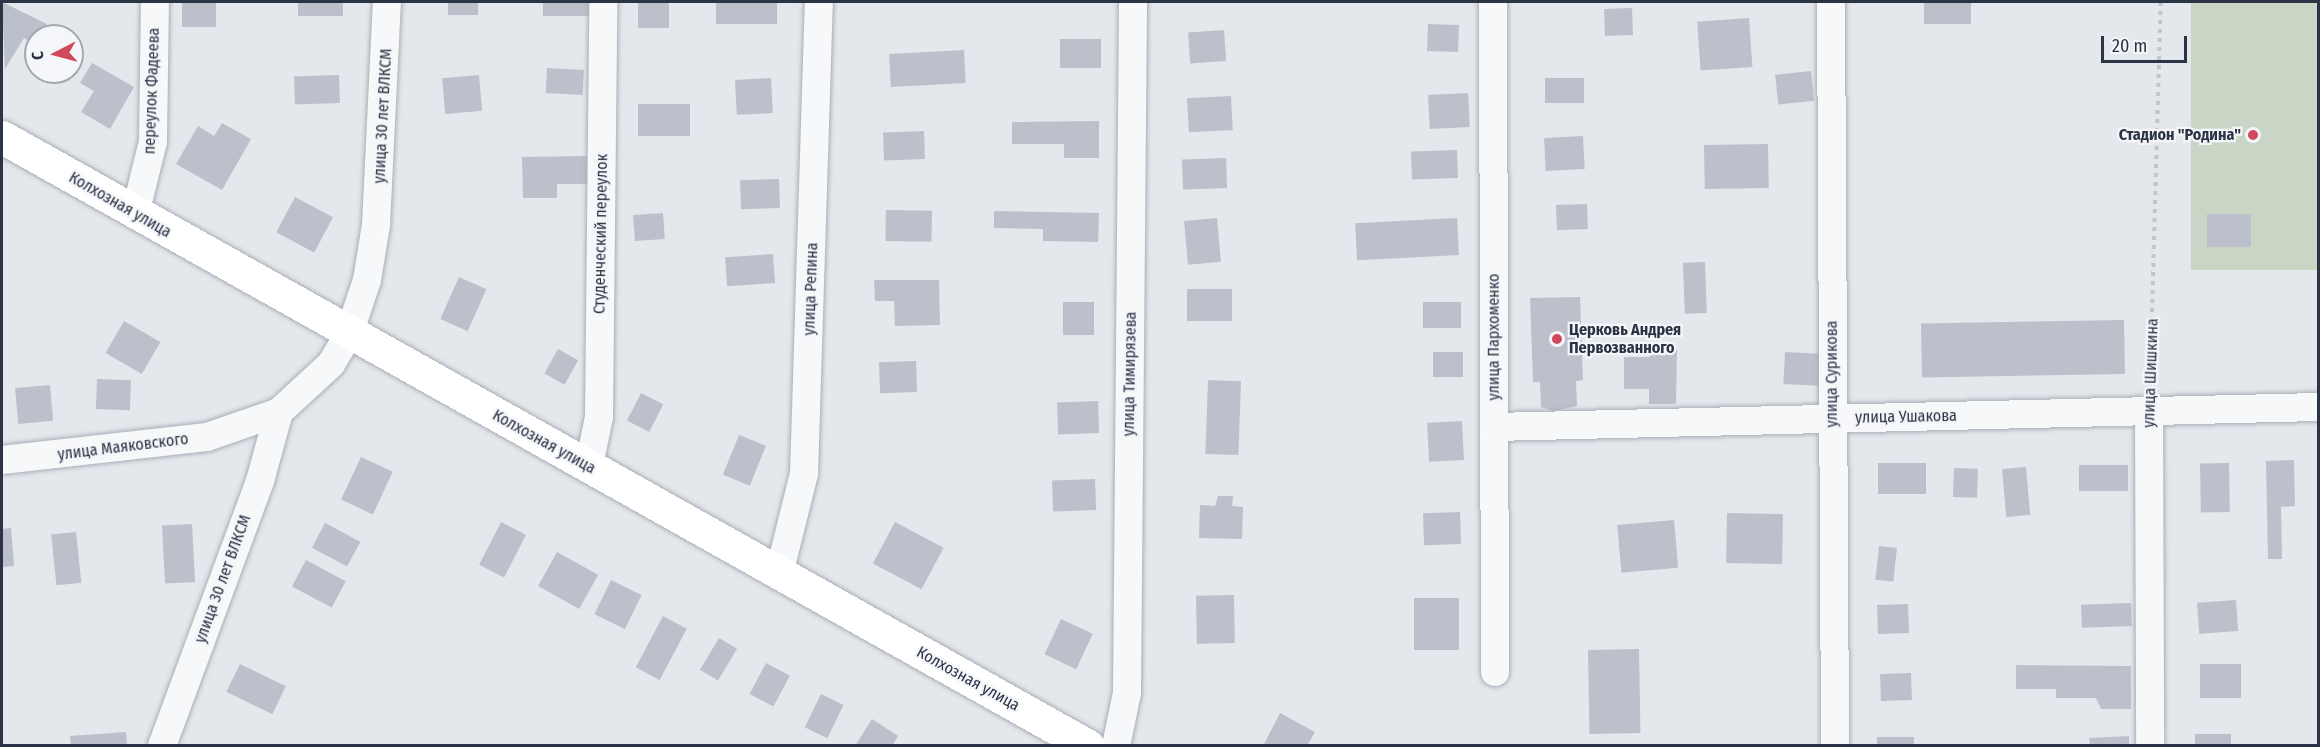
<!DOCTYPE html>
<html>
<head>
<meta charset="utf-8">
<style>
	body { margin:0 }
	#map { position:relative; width:2320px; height:747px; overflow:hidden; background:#e4e7ec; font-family:"Fira Sans Condensed",sans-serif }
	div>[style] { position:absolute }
	.green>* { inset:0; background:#c9d6c5; transform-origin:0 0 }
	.building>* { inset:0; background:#bbc0ca; transform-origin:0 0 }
	.path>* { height:4px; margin-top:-2px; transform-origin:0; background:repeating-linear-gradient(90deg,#c2c5cb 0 4.5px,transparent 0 9px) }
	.roads { filter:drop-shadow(0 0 2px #a9aeb7) drop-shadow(0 0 2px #a9aeb7) }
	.minor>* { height:28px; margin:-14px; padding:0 14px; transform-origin:14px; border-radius:14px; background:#f7f8fa }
	.major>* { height:33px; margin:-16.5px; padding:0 16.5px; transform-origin:16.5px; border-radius:16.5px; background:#fff }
	.dots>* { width:16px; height:16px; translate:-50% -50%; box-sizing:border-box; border:3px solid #f4f6f9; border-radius:50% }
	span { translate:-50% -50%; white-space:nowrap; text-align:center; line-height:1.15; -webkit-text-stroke:4.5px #f4f6f9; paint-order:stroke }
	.street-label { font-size:16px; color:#2b3445 }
	.poi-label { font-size:16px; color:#2b3445; font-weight:700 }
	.right { translate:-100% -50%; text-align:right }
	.left { translate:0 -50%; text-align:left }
	.frame { position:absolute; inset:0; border:3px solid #2b3445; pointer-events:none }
	.north { position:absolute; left:24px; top:24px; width:60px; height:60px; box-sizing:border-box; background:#f4f6f9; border:2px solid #a4a8b1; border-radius:50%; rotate:264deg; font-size:16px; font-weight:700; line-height:24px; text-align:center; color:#2b3445 }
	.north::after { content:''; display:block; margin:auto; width:21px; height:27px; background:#d1495b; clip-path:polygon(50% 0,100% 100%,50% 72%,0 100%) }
	.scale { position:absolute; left:2101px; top:36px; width:86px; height:27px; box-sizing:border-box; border:3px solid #2b3445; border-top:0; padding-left:8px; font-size:18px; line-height:21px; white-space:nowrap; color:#2b3445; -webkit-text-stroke:4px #f4f6f9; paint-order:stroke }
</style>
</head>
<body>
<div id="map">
	<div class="green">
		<div style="left:2191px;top:2px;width:127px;height:268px"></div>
	</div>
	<div class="building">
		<div style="clip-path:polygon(2px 2px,47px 24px,35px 45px,24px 38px,5px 69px)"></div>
		<div style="left:182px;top:2px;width:34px;height:25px"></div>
		<div style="left:298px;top:2px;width:45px;height:14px"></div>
		<div style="left:448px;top:2px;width:30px;height:13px"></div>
		<div style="left:543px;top:2px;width:49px;height:14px"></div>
		<div style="left:638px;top:2px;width:31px;height:26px"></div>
		<div style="left:716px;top:2px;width:61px;height:22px"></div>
		<div style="left:1924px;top:2px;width:47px;height:22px"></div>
		<div style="left:1632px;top:8px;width:27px;height:28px;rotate:88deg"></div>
		<div style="left:1749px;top:18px;width:49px;height:52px;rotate:86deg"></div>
		<div style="left:1428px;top:24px;width:31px;height:27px;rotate:2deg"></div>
		<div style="left:1224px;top:30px;width:31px;height:36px;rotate:86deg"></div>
		<div style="left:1101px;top:39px;width:29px;height:41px;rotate:90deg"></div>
		<div style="left:964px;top:50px;width:33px;height:75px;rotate:87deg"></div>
		<div style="clip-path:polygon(92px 63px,134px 87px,110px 129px,81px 112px,94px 91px,80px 83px)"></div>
		<div style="left:547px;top:68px;width:37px;height:25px;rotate:3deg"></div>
		<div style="left:1811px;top:71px;width:30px;height:36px;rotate:84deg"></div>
		<div style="left:339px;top:75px;width:28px;height:45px;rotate:88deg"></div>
		<div style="left:479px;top:75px;width:36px;height:37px;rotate:85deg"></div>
		<div style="left:771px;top:78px;width:35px;height:36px;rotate:87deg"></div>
		<div style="left:1584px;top:78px;width:25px;height:39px;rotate:90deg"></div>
		<div style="left:1468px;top:93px;width:34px;height:40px;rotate:87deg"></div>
		<div style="left:1231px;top:96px;width:34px;height:44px;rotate:87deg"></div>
		<div style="left:638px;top:104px;width:52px;height:32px"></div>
		<div style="clip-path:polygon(1099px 121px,1099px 158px,1064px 158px,1064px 144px,1012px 144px,1012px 122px)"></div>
		<div style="clip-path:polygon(222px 123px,251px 139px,222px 190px,176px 164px,198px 126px,214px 136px)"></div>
		<div style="left:924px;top:131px;width:28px;height:41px;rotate:88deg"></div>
		<div style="left:1583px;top:136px;width:33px;height:39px;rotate:87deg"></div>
		<div style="left:1768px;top:144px;width:44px;height:64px;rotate:89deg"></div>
		<div style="left:1457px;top:150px;width:28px;height:46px;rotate:88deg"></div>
		<div style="clip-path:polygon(587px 156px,588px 184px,557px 184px,557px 198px,523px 198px,522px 157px)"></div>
		<div style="left:1226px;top:158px;width:30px;height:44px;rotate:88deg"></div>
		<div style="left:779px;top:179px;width:29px;height:39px;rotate:88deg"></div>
		<div style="left:295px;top:197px;width:43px;height:40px;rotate:28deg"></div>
		<div style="left:1587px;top:204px;width:25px;height:31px;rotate:88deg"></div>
		<div style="left:886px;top:210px;width:46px;height:31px;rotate:1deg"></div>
		<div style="clip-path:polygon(994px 211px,1099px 213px,1098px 242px,1043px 241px,1043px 229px,994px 228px)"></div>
		<div style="left:663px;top:213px;width:26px;height:30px;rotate:86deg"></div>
		<div style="left:2207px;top:214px;width:44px;height:33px"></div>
		<div style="left:1217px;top:218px;width:44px;height:33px;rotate:85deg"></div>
		<div style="left:1457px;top:218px;width:37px;height:102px;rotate:87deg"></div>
		<div style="left:773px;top:254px;width:29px;height:48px;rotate:86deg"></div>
		<div style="left:1705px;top:262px;width:51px;height:22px;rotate:88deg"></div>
		<div style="left:459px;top:277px;width:30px;height:46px;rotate:24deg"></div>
		<div style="clip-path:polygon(874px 280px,939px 280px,940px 325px,895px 326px,894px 301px,875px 301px)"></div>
		<div style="left:1187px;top:289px;width:45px;height:32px"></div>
		<div style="clip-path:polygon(1580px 297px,1583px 380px,1576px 381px,1577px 406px,1553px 411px,1541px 407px,1540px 382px,1533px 382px,1530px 298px)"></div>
		<div style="left:1094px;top:302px;width:33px;height:31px;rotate:90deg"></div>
		<div style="left:1423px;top:302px;width:38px;height:26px"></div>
		<div style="left:2124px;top:320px;width:54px;height:203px;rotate:89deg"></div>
		<div style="left:124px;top:321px;width:42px;height:37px;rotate:30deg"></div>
		<div style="clip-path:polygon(1650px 347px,1677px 348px,1676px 404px,1649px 404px,1649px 389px,1624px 389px,1624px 357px,1650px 357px)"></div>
		<div style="left:558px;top:349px;width:23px;height:28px;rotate:29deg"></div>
		<div style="left:1433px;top:352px;width:30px;height:25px"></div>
		<div style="left:1785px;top:352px;width:35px;height:32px;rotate:3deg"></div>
		<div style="left:916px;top:361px;width:31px;height:37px;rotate:88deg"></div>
		<div style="left:97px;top:379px;width:34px;height:30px;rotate:2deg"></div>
		<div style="left:1208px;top:380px;width:33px;height:74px;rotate:2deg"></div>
		<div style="left:50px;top:385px;width:36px;height:35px;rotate:85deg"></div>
		<div style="left:641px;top:393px;width:25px;height:31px;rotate:27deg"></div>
		<div style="left:1098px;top:401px;width:32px;height:41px;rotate:88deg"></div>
		<div style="left:1462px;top:421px;width:39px;height:35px;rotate:87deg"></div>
		<div style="left:739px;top:435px;width:29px;height:43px;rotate:22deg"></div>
		<div style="left:361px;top:457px;width:35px;height:47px;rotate:25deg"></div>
		<div style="clip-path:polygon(2294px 460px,2295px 506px,2281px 507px,2282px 559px,2268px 559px,2266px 461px)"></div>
		<div style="left:1926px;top:463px;width:31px;height:48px;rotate:90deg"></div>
		<div style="left:2229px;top:463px;width:49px;height:29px;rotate:89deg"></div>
		<div style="left:2079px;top:465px;width:49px;height:26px"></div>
		<div style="left:2026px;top:467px;width:48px;height:24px;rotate:85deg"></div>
		<div style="left:1954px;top:468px;width:24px;height:29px;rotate:2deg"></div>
		<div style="left:1095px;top:479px;width:31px;height:43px;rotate:88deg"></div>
		<div style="clip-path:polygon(1218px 496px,1233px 496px,1232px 506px,1243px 507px,1242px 539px,1199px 538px,1200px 505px,1215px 506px)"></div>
		<div style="left:1460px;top:512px;width:32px;height:37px;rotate:88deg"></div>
		<div style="left:1727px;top:513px;width:56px;height:50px;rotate:1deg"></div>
		<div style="left:1674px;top:520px;width:48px;height:57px;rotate:85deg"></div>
		<div style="left:501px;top:522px;width:28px;height:48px;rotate:27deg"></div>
		<div style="left:895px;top:522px;width:55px;height:47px;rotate:28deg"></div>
		<div style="left:325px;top:523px;width:40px;height:28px;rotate:28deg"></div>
		<div style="left:192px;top:524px;width:58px;height:30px;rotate:87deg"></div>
		<div style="clip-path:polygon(11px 528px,14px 566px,2px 567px,2px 529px)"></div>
		<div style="left:76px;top:532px;width:51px;height:25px;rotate:84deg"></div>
		<div style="left:1879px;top:546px;width:18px;height:34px;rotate:6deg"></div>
		<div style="left:557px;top:552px;width:47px;height:39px;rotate:29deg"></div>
		<div style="left:306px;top:560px;width:45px;height:30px;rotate:28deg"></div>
		<div style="left:611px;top:580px;width:34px;height:38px;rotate:26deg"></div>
		<div style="left:1234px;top:595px;width:48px;height:38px;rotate:89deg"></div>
		<div style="left:1414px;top:598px;width:45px;height:52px"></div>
		<div style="left:2236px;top:600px;width:31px;height:39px;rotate:86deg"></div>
		<div style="left:2131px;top:603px;width:23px;height:50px;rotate:88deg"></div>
		<div style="left:1908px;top:604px;width:29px;height:31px;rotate:88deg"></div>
		<div style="left:663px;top:616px;width:27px;height:58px;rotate:28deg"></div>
		<div style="left:1061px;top:619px;width:35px;height:39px;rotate:25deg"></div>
		<div style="left:719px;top:638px;width:21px;height:37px;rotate:31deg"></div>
		<div style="left:1639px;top:649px;width:84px;height:51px;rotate:89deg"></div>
		<div style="left:766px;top:663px;width:27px;height:35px;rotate:28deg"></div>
		<div style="left:240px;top:664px;width:51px;height:31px;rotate:26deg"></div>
		<div style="left:2241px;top:664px;width:34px;height:41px;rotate:90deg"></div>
		<div style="clip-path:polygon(2016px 665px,2131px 666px,2131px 709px,2101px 709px,2096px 698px,2056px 698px,2056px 689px,2016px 689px)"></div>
		<div style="left:1911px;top:673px;width:27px;height:31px;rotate:88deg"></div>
		<div style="left:821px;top:694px;width:25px;height:37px;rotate:26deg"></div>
		<div style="clip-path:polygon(1280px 713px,1315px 732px,1307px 746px,1263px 746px)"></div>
		<div style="clip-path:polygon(872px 719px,898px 736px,892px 746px,855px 746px)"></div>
		<div style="clip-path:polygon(126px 732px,127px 746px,71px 746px,70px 736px)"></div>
		<div style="left:2231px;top:734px;width:12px;height:36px;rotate:90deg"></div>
		<div style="clip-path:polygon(2129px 736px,2129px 746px,2090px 746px,2089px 738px)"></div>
		<div style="left:1914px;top:737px;width:9px;height:37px;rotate:90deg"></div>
	</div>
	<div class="path">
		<div style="left:2150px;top:384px;width:382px;rotate:-88.4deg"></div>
	</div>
	<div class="roads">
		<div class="minor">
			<div style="left:1493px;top:2px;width:670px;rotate:89.83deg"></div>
			<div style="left:1831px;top:2px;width:744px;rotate:89.69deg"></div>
			<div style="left:135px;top:214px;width:74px;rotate:-76deg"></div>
			<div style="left:153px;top:142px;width:140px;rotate:-89.2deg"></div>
			<div style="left:2149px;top:411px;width:335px;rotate:89.8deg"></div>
			<div style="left:1494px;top:427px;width:824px;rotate:-1.39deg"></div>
			<div style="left:2px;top:460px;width:206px;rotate:-6.4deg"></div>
			<div style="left:207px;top:437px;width:76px;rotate:-19.1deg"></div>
			<div style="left:279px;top:412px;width:71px;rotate:-42.7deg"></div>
			<div style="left:331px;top:364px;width:35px;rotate:-59deg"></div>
			<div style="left:349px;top:334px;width:57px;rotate:-71.6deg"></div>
			<div style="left:367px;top:280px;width:56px;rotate:-80.7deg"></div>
			<div style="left:376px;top:225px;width:223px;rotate:-87.2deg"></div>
			<div style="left:589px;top:466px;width:50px;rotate:-78.5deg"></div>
			<div style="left:599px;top:417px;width:415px;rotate:-89.4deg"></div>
			<div style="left:779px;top:574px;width:103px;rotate:-76deg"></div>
			<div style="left:804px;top:474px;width:472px;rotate:-88.2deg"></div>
			<div style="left:162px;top:746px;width:283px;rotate:-69.7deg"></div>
			<div style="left:260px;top:481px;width:72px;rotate:-74.6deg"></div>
			<div style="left:1116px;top:746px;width:54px;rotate:-78.3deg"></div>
			<div style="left:1127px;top:693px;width:691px;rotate:-89.5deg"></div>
		</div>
		<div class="major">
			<div style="left:2px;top:137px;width:1245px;rotate:29.28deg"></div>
		</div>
	</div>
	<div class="dots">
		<div style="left:2253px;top:135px;background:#d1495b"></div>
		<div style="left:1557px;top:339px;background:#d1495b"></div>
	</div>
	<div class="street-label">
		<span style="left:152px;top:91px;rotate:-88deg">переулок Фадеева</span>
		<span style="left:383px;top:116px;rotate:-87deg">улица 30 лет ВЛКСМ</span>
		<span style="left:120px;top:205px;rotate:30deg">Колхозная улица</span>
		<span style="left:601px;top:234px;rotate:-89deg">Студенческий переулок</span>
		<span style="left:811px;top:289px;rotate:-88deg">улица Репина</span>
		<span style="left:1494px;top:337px;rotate:-90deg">улица Пархоменко</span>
		<span style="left:2151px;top:373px;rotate:-88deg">улица Шишкина</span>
		<span style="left:1130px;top:374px;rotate:-89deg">улица Тимирязева</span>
		<span style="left:1832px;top:374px;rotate:-90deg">улица Сурикова</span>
		<span style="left:1906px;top:417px;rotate:-1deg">улица Ушакова</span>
		<span style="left:544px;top:442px;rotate:29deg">Колхозная улица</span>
		<span style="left:123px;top:447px;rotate:-7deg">улица Маяковского</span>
		<span style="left:223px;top:579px;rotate:-70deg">улица 30 лет ВЛКСМ</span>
		<span style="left:968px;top:679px;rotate:29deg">Колхозная улица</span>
	</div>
	<div class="poi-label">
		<span class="right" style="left:2241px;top:135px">Стадион "Родина"</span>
		<span class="left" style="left:1569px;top:339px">Церковь Андрея<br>Первозванного</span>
	</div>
	<div class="frame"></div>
	<div class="north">С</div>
	<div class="scale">20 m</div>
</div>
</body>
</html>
